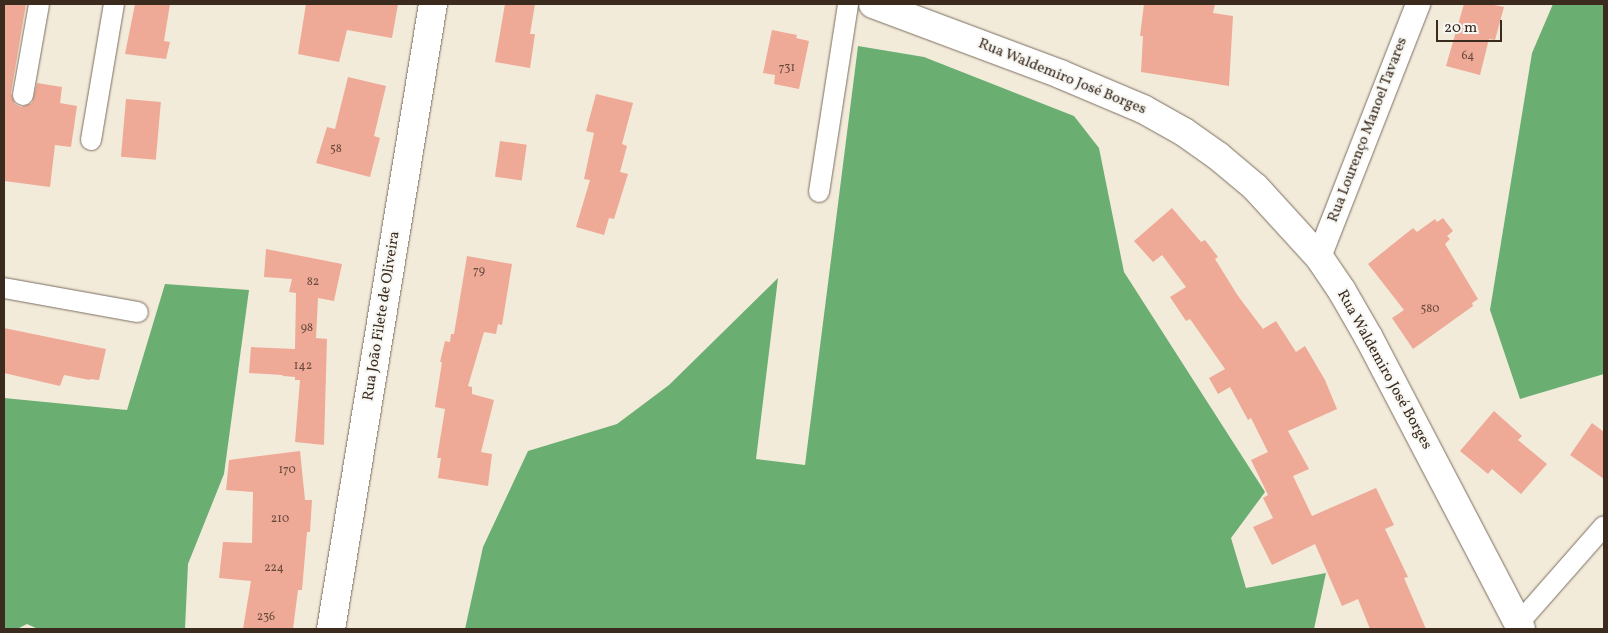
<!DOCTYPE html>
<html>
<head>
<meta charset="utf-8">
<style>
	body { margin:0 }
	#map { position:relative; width:1608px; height:633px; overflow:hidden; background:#f3ebda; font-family:Vollkorn,serif }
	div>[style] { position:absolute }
	.forest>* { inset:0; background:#6aae72 }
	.building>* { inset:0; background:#eea997; transform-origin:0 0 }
	.roads { filter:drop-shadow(0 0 1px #7b6e60) drop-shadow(0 0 1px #7b6e60) }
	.minor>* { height:20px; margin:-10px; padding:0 10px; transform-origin:10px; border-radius:10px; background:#fff }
	.tertiary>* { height:24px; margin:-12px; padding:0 12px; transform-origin:12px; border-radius:12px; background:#fff }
	.primary>* { height:28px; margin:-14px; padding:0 14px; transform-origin:14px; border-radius:14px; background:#fff }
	span { translate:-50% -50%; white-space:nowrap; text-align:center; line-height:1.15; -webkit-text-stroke:4px #f6f6f2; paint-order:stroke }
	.number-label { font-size:12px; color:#684a3c }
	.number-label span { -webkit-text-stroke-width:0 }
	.street-label { font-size:15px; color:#3b2a1e }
	.frame { position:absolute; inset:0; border:5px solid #3b2a1e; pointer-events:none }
	.scale { position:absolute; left:1436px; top:20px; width:66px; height:22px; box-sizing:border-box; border:2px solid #3b2a1e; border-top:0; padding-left:6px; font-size:15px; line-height:18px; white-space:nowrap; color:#3b2a1e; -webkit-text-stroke:4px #f6f6f2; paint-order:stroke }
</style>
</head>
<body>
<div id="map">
	<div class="forest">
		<div style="clip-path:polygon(1553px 4px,1604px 4px,1604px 374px,1520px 399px,1490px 310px,1532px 53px)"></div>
		<div style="clip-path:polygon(858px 46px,924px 57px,1074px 116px,1099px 148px,1124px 272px,1265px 492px,1231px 538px,1246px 588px,1326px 573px,1314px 629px,465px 629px,483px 547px,528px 451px,617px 424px,669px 385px,778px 278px,756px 459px,805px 465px)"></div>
		<div style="clip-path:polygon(165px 284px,249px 290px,224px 474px,188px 564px,185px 629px,38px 629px,27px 624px,17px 629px,4px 629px,4px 398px,127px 410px)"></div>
	</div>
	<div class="building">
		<div style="clip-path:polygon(4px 4px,26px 4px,11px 93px,15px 104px,21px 107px,32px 103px,37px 83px,62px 87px,60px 103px,77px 106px,71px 147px,55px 145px,50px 187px,4px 181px)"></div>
		<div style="clip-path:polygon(135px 4px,170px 4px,164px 41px,170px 42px,166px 59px,125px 54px)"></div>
		<div style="clip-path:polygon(306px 4px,398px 4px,392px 38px,347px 30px,339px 62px,298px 54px)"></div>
		<div style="clip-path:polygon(505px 4px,535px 4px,530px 34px,535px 34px,530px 68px,495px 62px)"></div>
		<div style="clip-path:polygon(1144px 4px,1215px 4px,1213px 13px,1233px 16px,1229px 86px,1141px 72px,1143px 36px,1140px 36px)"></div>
		<div style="clip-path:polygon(1464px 4px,1489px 4px,1504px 7px,1495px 40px,1489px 39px,1480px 75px,1446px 66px)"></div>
		<div style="clip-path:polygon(772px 30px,797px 35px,796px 38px,809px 41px,799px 89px,774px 84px,775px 75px,763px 73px)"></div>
		<div style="clip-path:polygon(348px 77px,386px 86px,374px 136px,380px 138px,370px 177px,316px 163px,327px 127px,335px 129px)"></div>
		<div style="clip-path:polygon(596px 94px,633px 103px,622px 144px,627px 146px,620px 172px,628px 174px,614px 219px,609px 218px,604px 235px,576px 227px,590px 180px,584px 179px,594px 133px,586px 131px)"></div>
		<div style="left:126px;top:99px;width:35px;height:58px;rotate:5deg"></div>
		<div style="left:500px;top:141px;width:27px;height:36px;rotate:8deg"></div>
		<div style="clip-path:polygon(1172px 208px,1201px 242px,1205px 240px,1218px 257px,1215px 259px,1238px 296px,1263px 329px,1276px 321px,1296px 352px,1305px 346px,1325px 380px,1337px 409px,1288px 431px,1309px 469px,1293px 476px,1312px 516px,1376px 488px,1394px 525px,1385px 529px,1408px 577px,1404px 578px,1426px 629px,1370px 629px,1358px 599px,1342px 606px,1315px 544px,1272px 565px,1253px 527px,1273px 518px,1263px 498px,1268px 495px,1251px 460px,1268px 452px,1251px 418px,1248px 420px,1230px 387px,1218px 394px,1209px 378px,1225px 369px,1190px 319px,1186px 321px,1170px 297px,1186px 287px,1162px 255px,1153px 262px,1134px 241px)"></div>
		<div style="clip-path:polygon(1443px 218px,1453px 231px,1447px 236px,1450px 239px,1445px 244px,1478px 299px,1472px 303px,1473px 306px,1413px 349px,1392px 318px,1404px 310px,1368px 264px,1413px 228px,1417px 232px,1435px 219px,1437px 222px)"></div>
		<div style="clip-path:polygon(266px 249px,342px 264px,334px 301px,318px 298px,316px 338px,327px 339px,324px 445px,295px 442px,300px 380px,295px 380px,295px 377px,283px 376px,282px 375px,249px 373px,251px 347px,295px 349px,296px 293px,289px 292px,292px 279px,264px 277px)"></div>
		<div style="clip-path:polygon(467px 256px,512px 264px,502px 325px,498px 324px,496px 334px,484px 332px,468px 386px,472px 387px,472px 394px,494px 400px,481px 452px,492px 454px,488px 486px,438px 478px,441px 458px,437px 458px,445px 409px,435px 407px,442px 362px,440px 362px,445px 341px,450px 342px,451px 334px,454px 334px)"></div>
		<div style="clip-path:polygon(4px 328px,106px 349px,99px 380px,90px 379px,90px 380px,64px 375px,60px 386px,4px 373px)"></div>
		<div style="clip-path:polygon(1494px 411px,1522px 436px,1518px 440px,1547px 464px,1521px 494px,1492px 469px,1488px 474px,1460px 451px)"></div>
		<div style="clip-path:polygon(1592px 423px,1604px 432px,1604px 479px,1570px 455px)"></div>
		<div style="clip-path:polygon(300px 451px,305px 500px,312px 500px,310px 532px,307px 532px,302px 590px,298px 590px,293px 629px,243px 629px,251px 581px,219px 578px,223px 542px,252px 543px,253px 492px,226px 490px,229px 460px)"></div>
	</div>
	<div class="roads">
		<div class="minor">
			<div style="left:23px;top:95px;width:92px;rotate:-80deg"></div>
			<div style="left:91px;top:140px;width:138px;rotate:-80.4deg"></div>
			<div style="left:819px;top:192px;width:190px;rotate:-81.2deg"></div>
			<div style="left:4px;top:288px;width:136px;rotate:10.2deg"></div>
			<div style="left:1518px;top:624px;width:130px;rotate:-48.7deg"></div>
		</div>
		<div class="tertiary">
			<div style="left:1319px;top:257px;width:272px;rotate:-68.6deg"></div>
		</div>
		<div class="primary">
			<div style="left:873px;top:4px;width:200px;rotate:20.5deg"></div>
			<div style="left:1060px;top:74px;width:90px;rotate:22.9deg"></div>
			<div style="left:1143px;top:109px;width:47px;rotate:29.3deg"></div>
			<div style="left:1184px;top:132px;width:42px;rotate:35.2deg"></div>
			<div style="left:1218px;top:156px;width:48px;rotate:40deg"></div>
			<div style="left:1255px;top:187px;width:95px;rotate:47.6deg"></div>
			<div style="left:1319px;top:257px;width:41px;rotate:55.9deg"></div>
			<div style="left:1342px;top:291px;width:54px;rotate:60.1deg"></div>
			<div style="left:1369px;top:338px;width:328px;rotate:62.4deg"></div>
			<div style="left:331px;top:629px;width:633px;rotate:-80.73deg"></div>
		</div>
	</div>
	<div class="number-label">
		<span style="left:1468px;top:57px">64</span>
		<span style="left:787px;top:69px">731</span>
		<span style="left:336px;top:150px">58</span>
		<span style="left:479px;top:272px">79</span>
		<span style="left:313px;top:283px">82</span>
		<span style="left:1430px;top:310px">580</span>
		<span style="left:307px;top:329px">98</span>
		<span style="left:303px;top:367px">142</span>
		<span style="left:287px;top:471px">170</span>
		<span style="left:280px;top:520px">210</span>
		<span style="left:274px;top:569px">224</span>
		<span style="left:266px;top:618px">236</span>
	</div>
	<div class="street-label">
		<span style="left:1062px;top:77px;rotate:22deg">Rua Waldemiro José Borges</span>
		<span style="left:1368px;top:130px;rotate:-69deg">Rua Lourenço Manoel Tavares</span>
		<span style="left:382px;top:316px;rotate:-81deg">Rua João Filete de Oliveira</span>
		<span style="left:1384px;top:370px;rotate:61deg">Rua Waldemiro José Borges</span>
	</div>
	<div class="frame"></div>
	<div class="scale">20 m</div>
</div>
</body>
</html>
